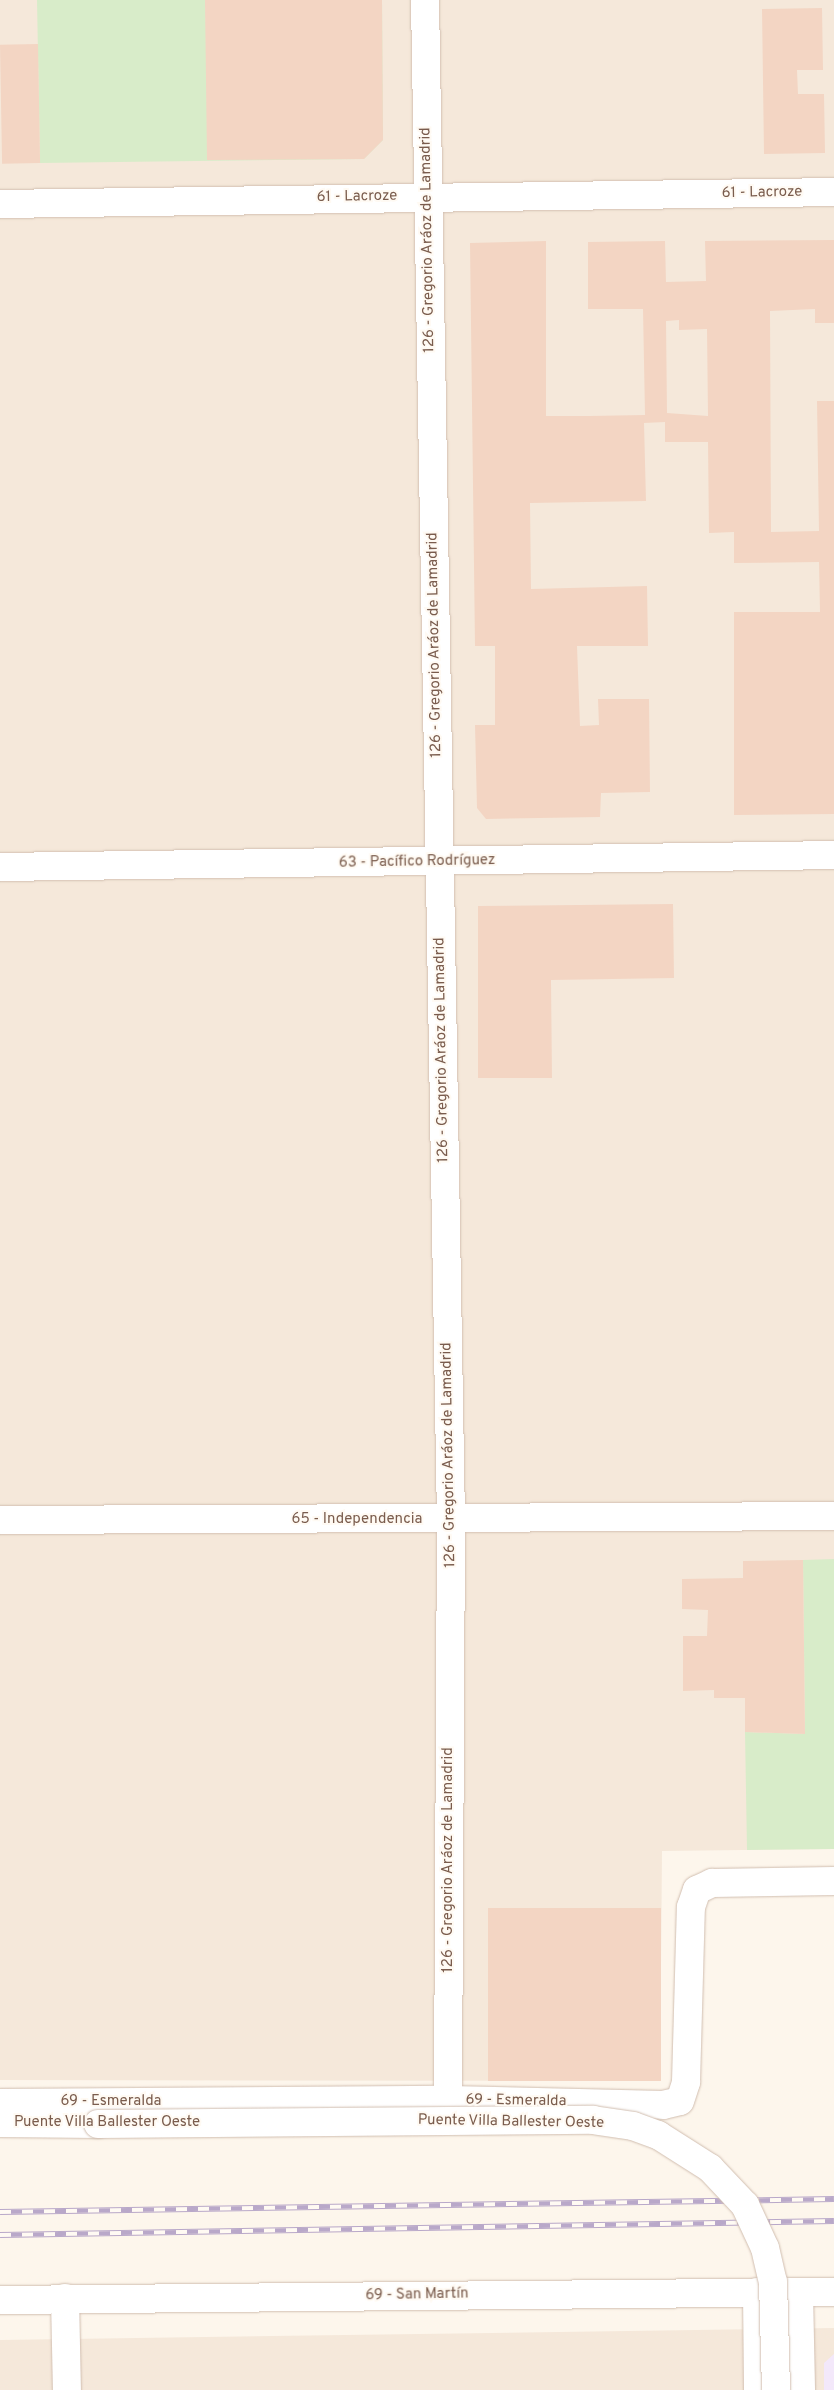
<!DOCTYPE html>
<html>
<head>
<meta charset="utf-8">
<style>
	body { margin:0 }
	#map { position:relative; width:834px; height:2390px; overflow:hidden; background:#fdf6ec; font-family:Overpass,sans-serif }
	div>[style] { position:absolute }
	.residential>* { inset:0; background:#f5e8da }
	.education>* { inset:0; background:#f3e8fa }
	.green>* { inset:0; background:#d8ecc9 }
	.building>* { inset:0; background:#f3d5c3; transform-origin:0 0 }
	.roads { filter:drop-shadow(0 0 1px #d1beb0) drop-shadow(0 0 1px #d1beb0) }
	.minor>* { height:28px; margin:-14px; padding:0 14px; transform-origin:14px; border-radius:14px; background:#fff }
	.rail>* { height:5.5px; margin-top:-2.75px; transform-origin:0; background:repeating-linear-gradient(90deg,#fffaf3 0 11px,#b9a8c9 0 22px); box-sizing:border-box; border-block:1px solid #b9a8c9 }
	.bridges { filter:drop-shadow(0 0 1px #d1beb0) drop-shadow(0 0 1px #d1beb0) }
	.minor-bridge>* { height:28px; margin:-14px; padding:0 14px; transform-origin:14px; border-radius:14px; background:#fff }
	span { translate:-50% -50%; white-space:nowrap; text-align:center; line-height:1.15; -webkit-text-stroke:4px #fffaf3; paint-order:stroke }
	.street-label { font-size:15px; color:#7a5c4d }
</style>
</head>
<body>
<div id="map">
	<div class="residential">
		<div style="clip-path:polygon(0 0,834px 0,834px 1849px,662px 1851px,660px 2081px,0 2080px)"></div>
		<div style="clip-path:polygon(834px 2328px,834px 2390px,0 2390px,0 2340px)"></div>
	</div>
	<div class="education">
		<div style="clip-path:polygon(834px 2354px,834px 2390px,824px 2390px,824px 2363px)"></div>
	</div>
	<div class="green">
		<div style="clip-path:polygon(37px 0,382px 0,383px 140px,364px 159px,40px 163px)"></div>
		<div style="clip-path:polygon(834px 1559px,834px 1849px,747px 1850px,745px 1732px,805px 1734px,803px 1560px)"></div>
	</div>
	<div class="building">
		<div style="clip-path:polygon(205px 0,382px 0,383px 140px,364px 159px,207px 160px)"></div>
		<div style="clip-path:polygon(822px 8px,823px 70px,797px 70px,798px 94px,824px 94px,825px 153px,764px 154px,762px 9px)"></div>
		<div style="left:38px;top:44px;width:119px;height:38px;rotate:89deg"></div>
		<div style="clip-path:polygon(evenodd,834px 240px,834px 323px,815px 323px,815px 309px,770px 311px,771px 532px,819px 531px,817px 401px,834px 401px,834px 814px,734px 815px,734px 612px,820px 612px,819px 562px,734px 563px,734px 532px,709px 533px,708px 442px,665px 442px,665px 422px,644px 423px,646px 501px,530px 503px,531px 589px,647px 586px,648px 646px,577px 646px,580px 726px,599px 725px,598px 699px,649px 699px,650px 792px,601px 793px,600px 817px,486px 819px,477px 808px,475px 725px,495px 725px,495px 646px,475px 646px,470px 243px,546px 241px,546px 416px,589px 416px,645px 415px,643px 309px,588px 309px,588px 242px,665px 241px,666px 282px,706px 281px,705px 241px,834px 240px,679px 320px,679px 330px,707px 329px,708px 416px,667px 413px,666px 321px,679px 320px)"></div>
		<div style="clip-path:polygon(673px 904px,674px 978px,551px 980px,552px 1078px,478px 1078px,478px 906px)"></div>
		<div style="clip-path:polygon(803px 1560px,805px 1734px,745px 1732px,745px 1698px,714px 1698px,714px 1690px,683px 1691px,683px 1636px,707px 1636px,708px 1610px,682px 1609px,682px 1579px,743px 1578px,743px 1561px)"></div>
		<div style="left:488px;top:1908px;width:173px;height:173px"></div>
	</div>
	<div class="roads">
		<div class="minor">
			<div style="left:425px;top:0;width:1520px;rotate:89.02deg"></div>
			<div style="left:451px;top:1520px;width:580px;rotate:90.3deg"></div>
			<div style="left:0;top:204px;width:834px;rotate:-0.82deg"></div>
			<div style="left:0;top:867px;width:834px;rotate:-0.82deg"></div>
			<div style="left:0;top:1520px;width:834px;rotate:-0.27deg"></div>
			<div style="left:0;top:2103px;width:448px;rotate:-0.4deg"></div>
			<div style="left:448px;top:2100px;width:215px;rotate:1.3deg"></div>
			<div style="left:663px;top:2105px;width:17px;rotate:-13deg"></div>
			<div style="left:680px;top:2101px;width:20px;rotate:-72deg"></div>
			<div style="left:686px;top:2082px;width:175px;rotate:-88.4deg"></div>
			<div style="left:691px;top:1907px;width:18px;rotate:-71deg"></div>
			<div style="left:697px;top:1890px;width:17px;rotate:-25deg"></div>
			<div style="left:712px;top:1883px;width:122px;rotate:-0.9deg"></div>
			<div style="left:0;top:2123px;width:98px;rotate:0.6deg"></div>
			<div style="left:757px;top:2292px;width:98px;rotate:89.4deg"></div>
			<div style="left:799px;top:2293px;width:97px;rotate:88.8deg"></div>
			<div style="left:65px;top:2298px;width:92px;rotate:88.8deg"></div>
			<div style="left:0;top:2300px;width:834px;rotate:-0.55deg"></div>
		</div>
	</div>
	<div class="rail">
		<div style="left:0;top:2212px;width:834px;rotate:-0.89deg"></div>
		<div style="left:0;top:2235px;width:834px;rotate:-0.96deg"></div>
	</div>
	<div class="bridges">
		<div class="minor-bridge">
			<div style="left:98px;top:2124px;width:495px;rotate:-0.5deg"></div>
			<div style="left:593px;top:2120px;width:40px;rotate:8.5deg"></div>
			<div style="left:633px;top:2126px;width:27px;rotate:20deg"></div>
			<div style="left:658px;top:2135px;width:62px;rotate:32.4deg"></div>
			<div style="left:710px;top:2168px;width:51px;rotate:46.6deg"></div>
			<div style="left:745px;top:2205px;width:47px;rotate:65.1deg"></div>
			<div style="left:765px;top:2248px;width:35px;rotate:77deg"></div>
			<div style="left:773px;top:2282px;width:108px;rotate:88.4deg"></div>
		</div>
	</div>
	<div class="street-label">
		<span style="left:762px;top:193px;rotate:-1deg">61 - Lacroze</span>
		<span style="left:357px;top:197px;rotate:-1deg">61 - Lacroze</span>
		<span style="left:428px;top:240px;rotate:-91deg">126 - Gregorio Aráoz de Lamadrid</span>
		<span style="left:435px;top:645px;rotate:-91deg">126 - Gregorio Aráoz de Lamadrid</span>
		<span style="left:417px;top:862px;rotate:-1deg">63 - Pacífico Rodríguez</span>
		<span style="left:442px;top:1050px;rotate:-91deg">126 - Gregorio Aráoz de Lamadrid</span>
		<span style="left:449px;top:1455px;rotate:-91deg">126 - Gregorio Aráoz de Lamadrid</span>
		<span style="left:357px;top:1520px">65 - Independencia</span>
		<span style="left:449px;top:1860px;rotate:-90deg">126 - Gregorio Aráoz de Lamadrid</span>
		<span style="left:516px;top:2101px;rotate:1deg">69 - Esmeralda</span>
		<span style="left:111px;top:2102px">69 - Esmeralda</span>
		<span style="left:511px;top:2122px;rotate:1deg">Puente Villa Ballester Oeste</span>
		<span style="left:107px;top:2123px">Puente Villa Ballester Oeste</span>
		<span style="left:417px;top:2295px;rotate:-1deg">69 - San Martín</span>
	</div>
</div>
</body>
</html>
